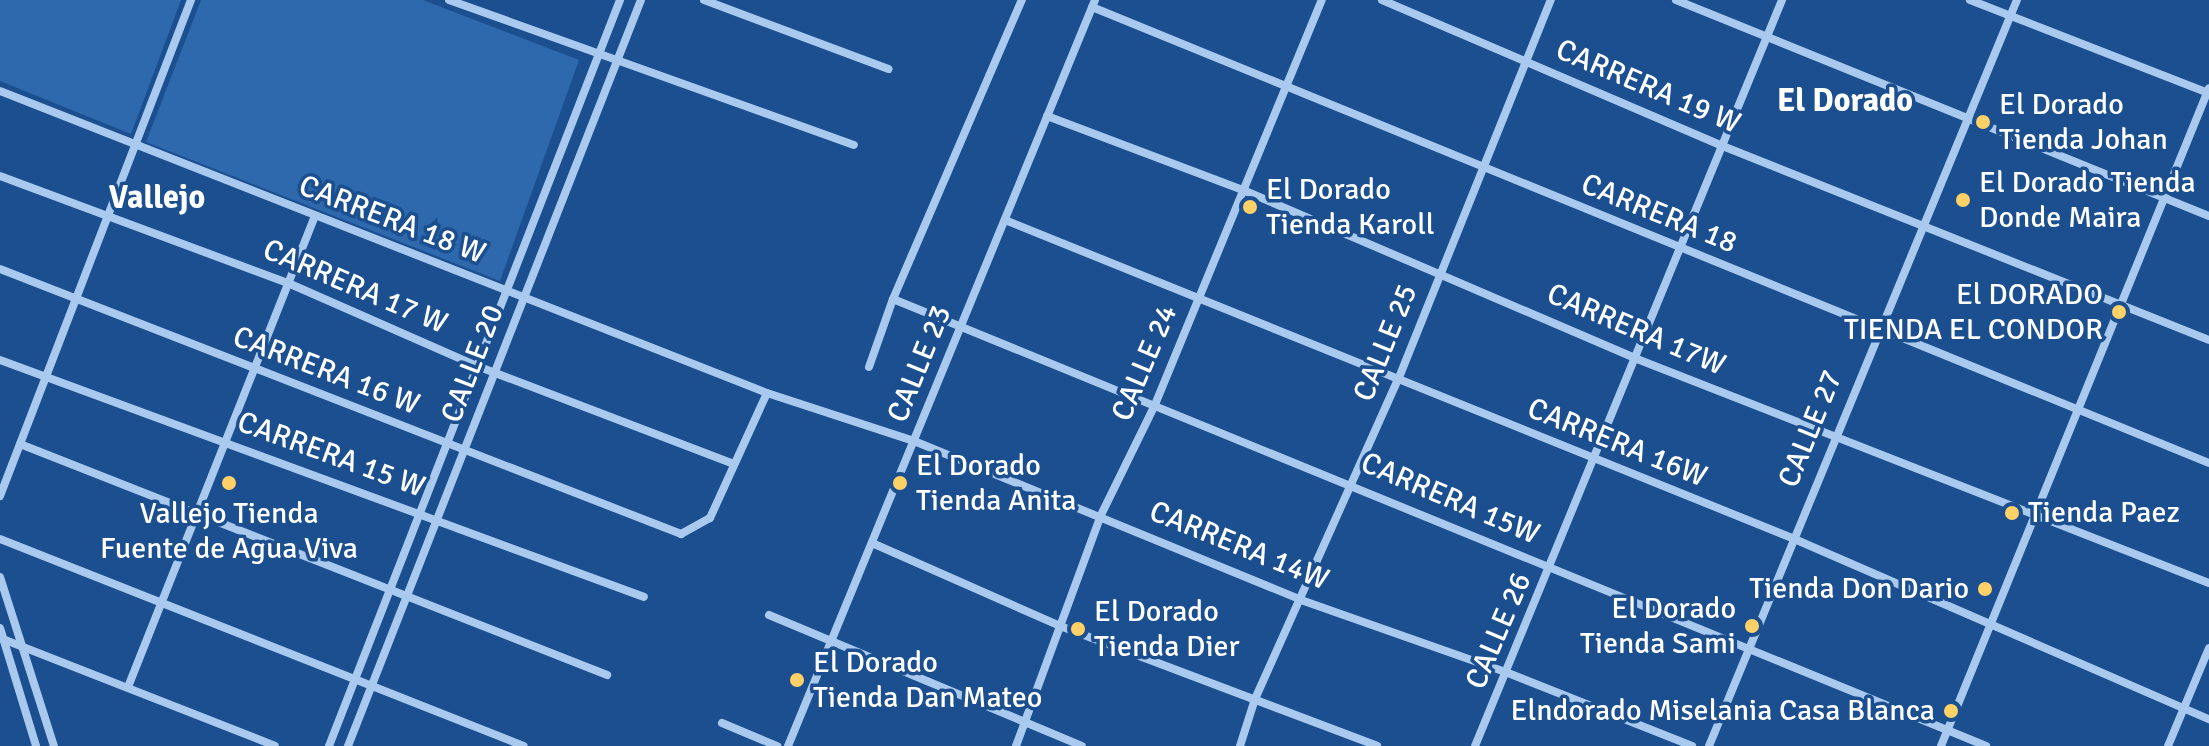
<!DOCTYPE html>
<html>
<head>
<meta charset="utf-8">
<style>
	body { margin:0 }
	#map { position:relative; width:2209px; height:746px; overflow:hidden; background:#1b4f8f; font-family:Signika,sans-serif }
	div>[style] { position:absolute }
	.green>* { inset:0; background:#2e69ad }
	.street>* { height:8px; margin:-4px; padding:0 4px; transform-origin:4px; border-radius:4px; background:#a9c9ee }
	.dots>* { width:22px; height:22px; translate:-50% -50%; box-sizing:border-box; border:4px solid #1b4f8f; border-radius:50% }
	span { translate:-50% -50%; white-space:nowrap; text-align:center; line-height:1.15; -webkit-text-stroke:7px #1b4f8f; paint-order:stroke }
	.street-label { font-size:30px; color:#fff }
	.poi-label { font-size:30px; color:#fff }
	.left { translate:0 -50%; text-align:left }
	.right { translate:-100% -50%; text-align:right }
	.neighbourhood-label { font-size:32px; color:#fff; font-weight:700 }
</style>
</head>
<body>
<div id="map">
	<div class="green">
		<div style="clip-path:polygon(0 0,181px 0,131px 134px,0 81px)"></div>
		<div style="clip-path:polygon(201px 0,423px 0,579px 60px,500px 281px,146px 142px)"></div>
	</div>
	<div class="street">
		<div style="left:449px;top:0;width:430px;rotate:19.7deg"></div>
		<div style="left:704px;top:0;width:197px;rotate:20.5deg"></div>
		<div style="left:1382px;top:0;width:368px;rotate:23.2deg"></div>
		<div style="left:1720px;top:145px;width:526px;rotate:21.74deg"></div>
		<div style="left:1676px;top:0;width:575px;rotate:22.06deg"></div>
		<div style="left:1970px;top:0;width:256px;rotate:21.3deg"></div>
		<div style="left:1092px;top:7px;width:1206px;rotate:22.21deg"></div>
		<div style="left:0;top:91px;width:824px;rotate:21.49deg"></div>
		<div style="left:767px;top:393px;width:155px;rotate:18.1deg"></div>
		<div style="left:914px;top:441px;width:418px;rotate:22.3deg"></div>
		<div style="left:1301px;top:600px;width:219px;rotate:19.4deg"></div>
		<div style="left:1508px;top:673px;width:198px;rotate:21.6deg"></div>
		<div style="left:1047px;top:116px;width:210px;rotate:20.7deg"></div>
		<div style="left:1243px;top:190px;width:429px;rotate:23.2deg"></div>
		<div style="left:1637px;top:359px;width:614px;rotate:21.39deg"></div>
		<div style="left:0;top:176px;width:307px;rotate:20.4deg"></div>
		<div style="left:288px;top:283px;width:206px;rotate:23.7deg"></div>
		<div style="left:477px;top:366px;width:275px;rotate:20.9deg"></div>
		<div style="left:1005px;top:220px;width:849px;rotate:22deg"></div>
		<div style="left:1792px;top:538px;width:455px;rotate:23.5deg"></div>
		<div style="left:0;top:269px;width:731px;rotate:21.26deg"></div>
		<div style="left:681px;top:534px;width:33px;rotate:-29deg"></div>
		<div style="left:710px;top:518px;width:137px;rotate:-65.5deg"></div>
		<div style="left:893px;top:299px;width:1181px;rotate:22.24deg"></div>
		<div style="left:0;top:360px;width:686px;rotate:20.2deg"></div>
		<div style="left:869px;top:367px;width:72px;rotate:-70.6deg"></div>
		<div style="left:893px;top:299px;width:326px;rotate:-66.7deg"></div>
		<div style="left:20px;top:444px;width:631px;rotate:21.48deg"></div>
		<div style="left:0;top:496px;width:532px;rotate:-68.94deg"></div>
		<div style="left:0;top:539px;width:563px;rotate:21.56deg"></div>
		<div style="left:872px;top:543px;width:206px;rotate:23.8deg"></div>
		<div style="left:1060px;top:626px;width:339px;rotate:20.7deg"></div>
		<div style="left:0;top:577px;width:177px;rotate:72.3deg"></div>
		<div style="left:769px;top:615px;width:339px;rotate:22.7deg"></div>
		<div style="left:0;top:628px;width:123px;rotate:73deg"></div>
		<div style="left:0;top:638px;width:295px;rotate:21.4deg"></div>
		<div style="left:128px;top:687px;width:507px;rotate:-68.35deg"></div>
		<div style="left:722px;top:723px;width:60px;rotate:22.7deg"></div>
		<div style="left:329px;top:746px;width:801px;rotate:-68.69deg"></div>
		<div style="left:348px;top:746px;width:801px;rotate:-68.56deg"></div>
		<div style="left:788px;top:746px;width:807px;rotate:-67.63deg"></div>
		<div style="left:1016px;top:746px;width:246px;rotate:-69.8deg"></div>
		<div style="left:1101px;top:515px;width:120px;rotate:-63.9deg"></div>
		<div style="left:1154px;top:407px;width:440px;rotate:-67.6deg"></div>
		<div style="left:1240px;top:746px;width:49px;rotate:-72.3deg"></div>
		<div style="left:1255px;top:699px;width:350px;rotate:-65.9deg"></div>
		<div style="left:1398px;top:380px;width:410px;rotate:-68.1deg"></div>
		<div style="left:1475px;top:746px;width:807px;rotate:-67.63deg"></div>
		<div style="left:1709px;top:746px;width:807px;rotate:-67.57deg"></div>
		<div style="left:1941px;top:746px;width:710px;rotate:-67.84deg"></div>
		<div style="left:2168px;top:746px;width:106px;rotate:-67.3deg"></div>
	</div>
	<div class="dots">
		<div style="left:1983px;top:122px;background:#ffd166"></div>
		<div style="left:1963px;top:200px;background:#ffd166"></div>
		<div style="left:1250px;top:207px;background:#ffd166"></div>
		<div style="left:2119px;top:312px;background:#ffd166"></div>
		<div style="left:229px;top:483px;background:#ffd166"></div>
		<div style="left:900px;top:483px;background:#ffd166"></div>
		<div style="left:2012px;top:513px;background:#ffd166"></div>
		<div style="left:1985px;top:589px;background:#ffd166"></div>
		<div style="left:1752px;top:626px;background:#ffd166"></div>
		<div style="left:1078px;top:629px;background:#ffd166"></div>
		<div style="left:797px;top:680px;background:#ffd166"></div>
		<div style="left:1951px;top:711px;background:#ffd166"></div>
	</div>
	<div class="street-label">
		<span style="left:1648px;top:87px;rotate:23deg">CARRERA 19 W</span>
		<span style="left:1659px;top:214px;rotate:22deg">CARRERA 18</span>
		<span style="left:392px;top:220px;rotate:21deg">CARRERA 18 W</span>
		<span style="left:355px;top:287px;rotate:23deg">CARRERA 17 W</span>
		<span style="left:1636px;top:330px;rotate:23deg">CARRERA 17W</span>
		<span style="left:1386px;top:343px;rotate:-68deg">CALLE 25</span>
		<span style="left:1145px;top:363px;rotate:-67deg">CALLE 24</span>
		<span style="left:473px;top:364px;rotate:-69deg">CALLE 20</span>
		<span style="left:920px;top:364px;rotate:-68deg">CALLE 23</span>
		<span style="left:326px;top:371px;rotate:21deg">CARRERA 16 W</span>
		<span style="left:1811px;top:429px;rotate:-68deg">CALLE 27</span>
		<span style="left:1617px;top:443px;rotate:22deg">CARRERA 16W</span>
		<span style="left:331px;top:455px;rotate:20deg">CARRERA 15 W</span>
		<span style="left:1450px;top:499px;rotate:23deg">CARRERA 15W</span>
		<span style="left:1239px;top:546px;rotate:22deg">CARRERA 14W</span>
		<span style="left:1499px;top:631px;rotate:-67deg">CALLE 26</span>
	</div>
	<div class="poi-label">
		<span class="left" style="left:1999px;top:122px">El Dorado<br>Tienda Johan</span>
		<span class="left" style="left:1979px;top:200px">El Dorado Tienda<br>Donde Maira</span>
		<span class="left" style="left:1266px;top:207px">El Dorado<br>Tienda Karoll</span>
		<span class="right" style="left:2103px;top:312px">El DORADO<br>TIENDA EL CONDOR</span>
		<span class="left" style="left:916px;top:483px">El Dorado<br>Tienda Anita</span>
		<span class="left" style="left:2028px;top:513px">Tienda Paez</span>
		<span style="left:229px;top:531px">Vallejo Tienda<br>Fuente de Agua Viva</span>
		<span class="right" style="left:1969px;top:589px">Tienda Don Dario</span>
		<span class="right" style="left:1736px;top:626px">El Dorado<br>Tienda Sami</span>
		<span class="left" style="left:1094px;top:629px">El Dorado<br>Tienda Dier</span>
		<span class="left" style="left:813px;top:680px">El Dorado<br>Tienda Dan Mateo</span>
		<span class="right" style="left:1935px;top:711px">Elndorado Miselania Casa Blanca</span>
	</div>
	<div class="neighbourhood-label">
		<span style="left:1845px;top:101px">El Dorado</span>
		<span style="left:157px;top:198px">Vallejo</span>
	</div>
</div>
</body>
</html>
